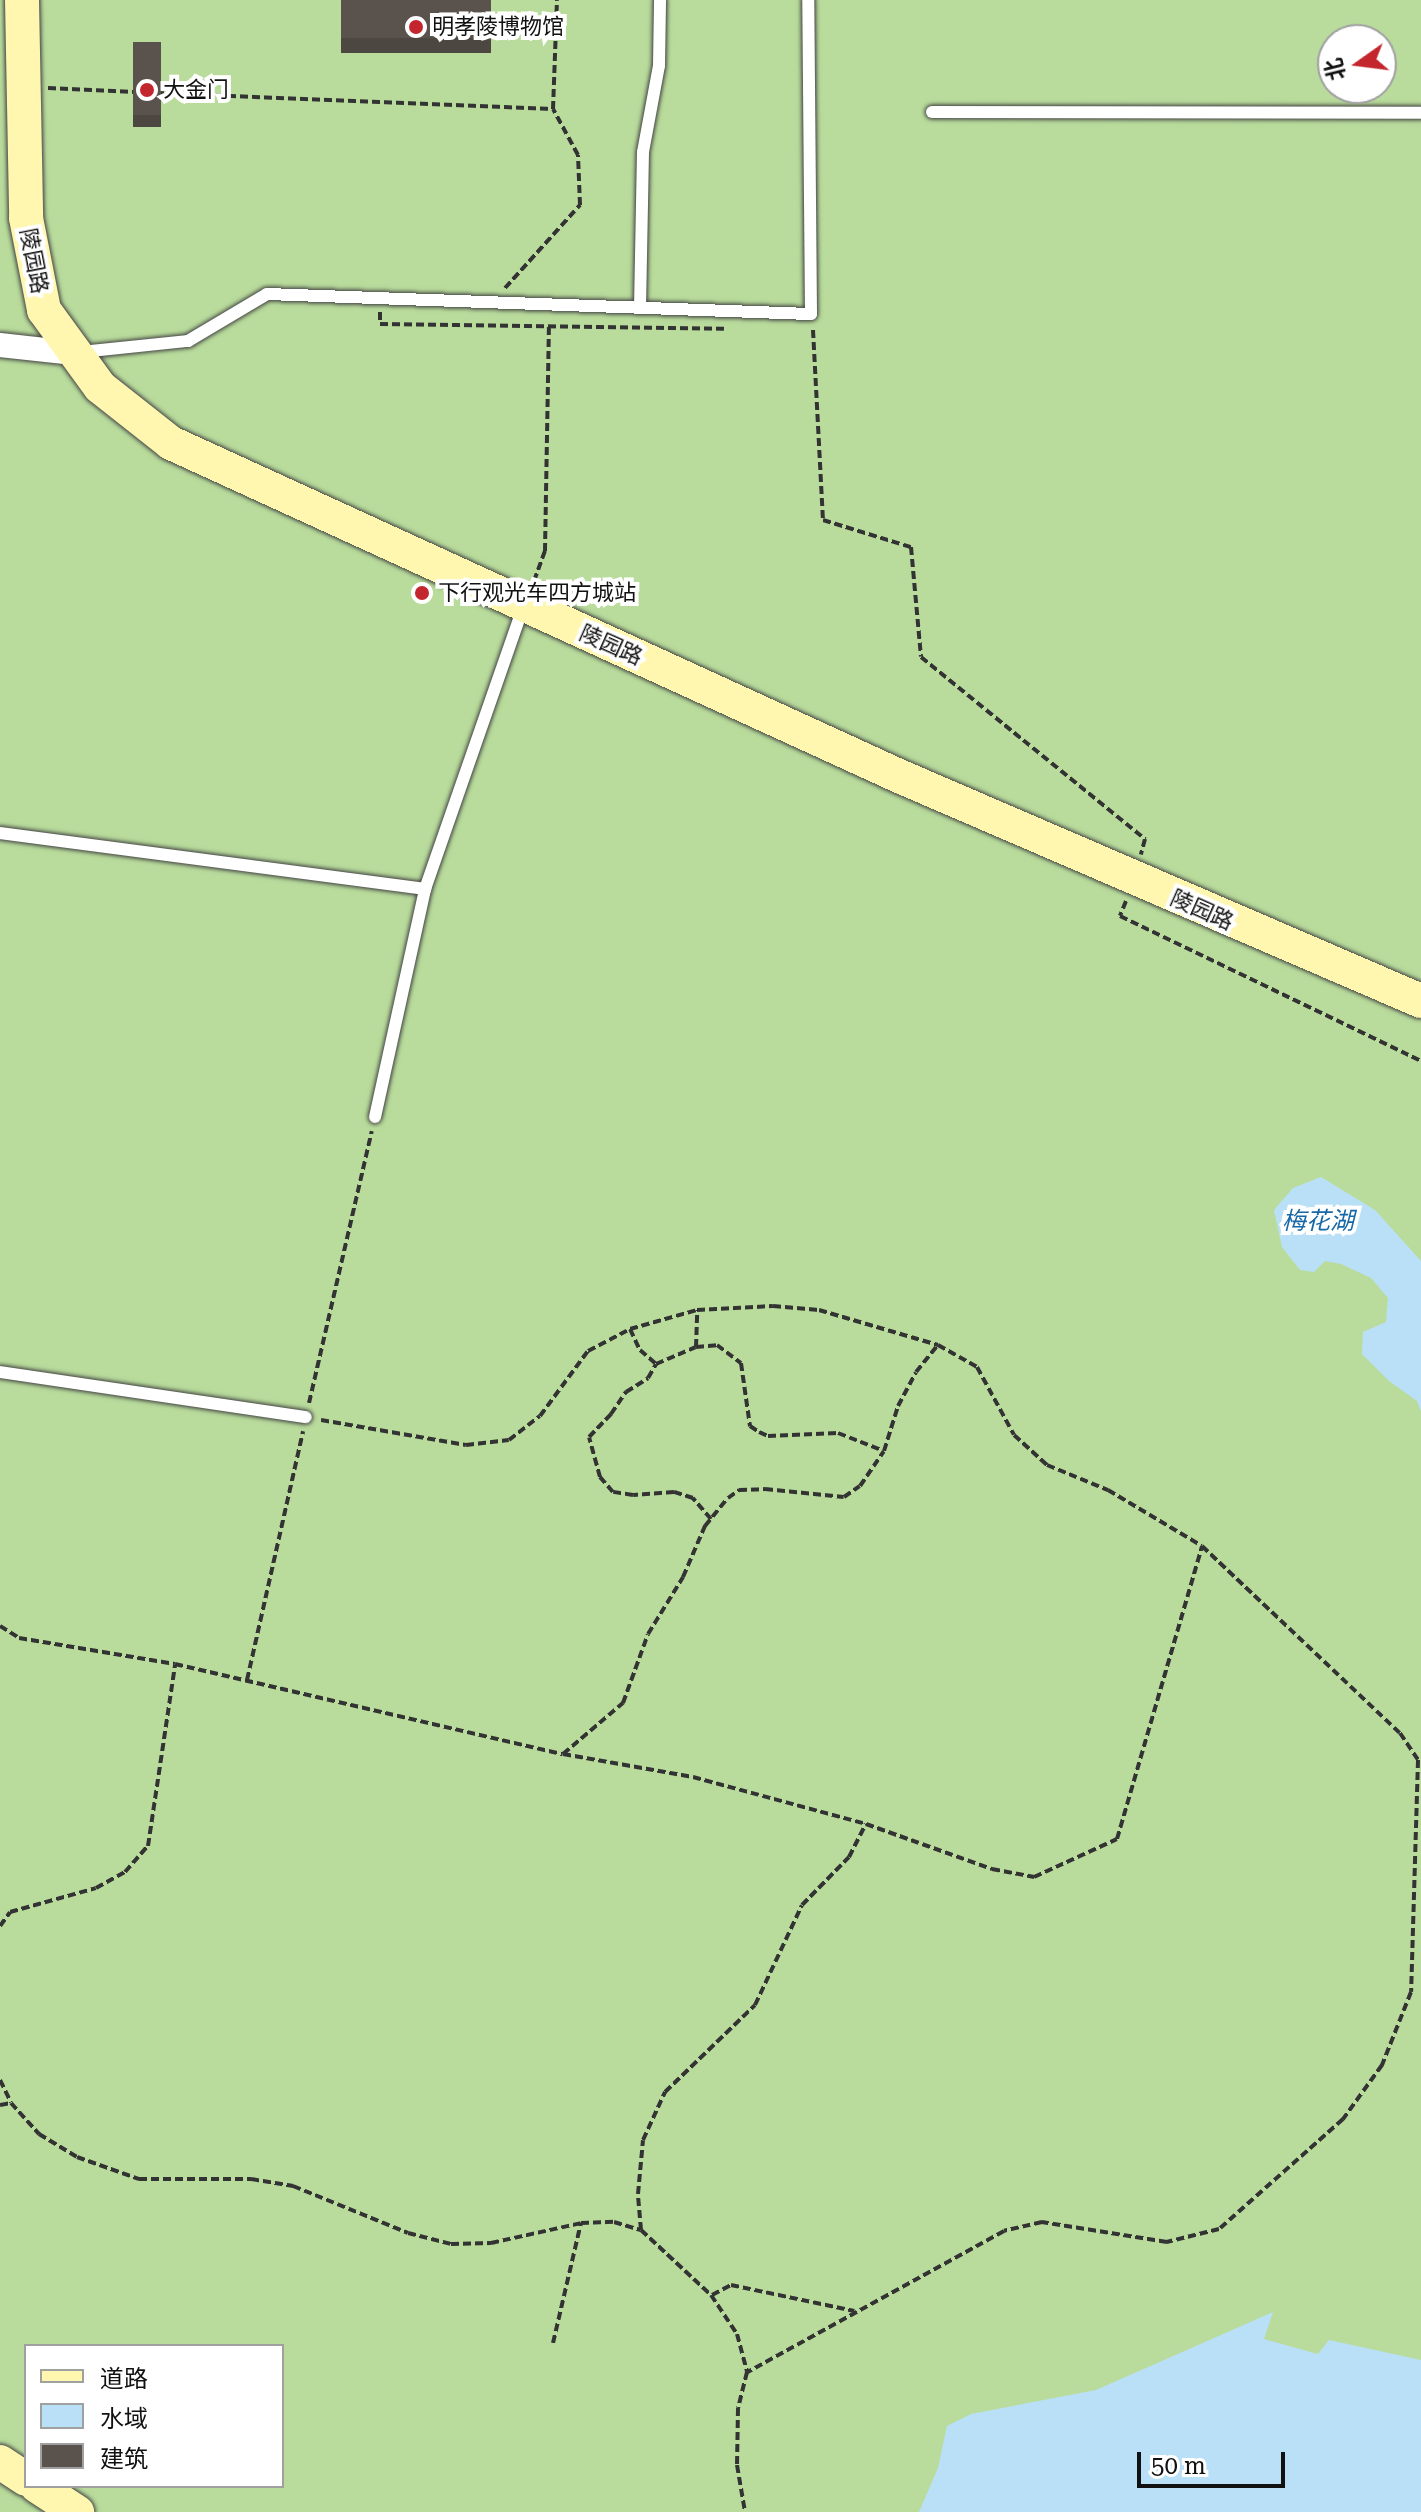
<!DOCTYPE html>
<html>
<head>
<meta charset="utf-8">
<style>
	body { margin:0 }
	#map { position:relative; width:1421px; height:2512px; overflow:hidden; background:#fffdf5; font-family:"Roboto Serif","Noto Sans SC",serif }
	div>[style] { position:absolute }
	.forest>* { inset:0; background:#b9dc9c }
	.water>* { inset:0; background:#b9e0f7 }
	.path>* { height:4px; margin-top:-2px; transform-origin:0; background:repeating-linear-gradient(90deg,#333 0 8px,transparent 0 12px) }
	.roads { filter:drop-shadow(0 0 2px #444) drop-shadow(0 0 2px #444) }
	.lane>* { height:12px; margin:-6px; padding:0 6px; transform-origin:6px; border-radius:6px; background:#fff }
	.street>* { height:24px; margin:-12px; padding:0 12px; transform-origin:12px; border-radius:12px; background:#fff }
	.secondary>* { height:34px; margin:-17px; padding:0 17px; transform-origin:17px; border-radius:17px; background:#fff6b0 }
	.wall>* { inset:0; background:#4d4742; transform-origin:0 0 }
	.building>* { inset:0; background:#5a524d; transform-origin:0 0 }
	.dots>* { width:22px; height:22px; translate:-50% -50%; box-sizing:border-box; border:4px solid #fff; border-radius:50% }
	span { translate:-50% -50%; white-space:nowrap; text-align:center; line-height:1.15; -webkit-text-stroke:8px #fff; paint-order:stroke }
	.poi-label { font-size:22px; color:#111 }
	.left { translate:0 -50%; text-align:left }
	.street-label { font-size:22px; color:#111 }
	.water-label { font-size:24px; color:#1768a6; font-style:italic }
	.legend { position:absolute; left:24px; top:2344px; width:260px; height:144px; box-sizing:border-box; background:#fff; border:2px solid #a0a0a0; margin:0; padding:10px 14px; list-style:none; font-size:24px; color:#111 }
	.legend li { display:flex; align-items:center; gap:16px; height:40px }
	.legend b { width:40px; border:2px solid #a0a0a0 }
	.north { position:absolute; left:1317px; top:24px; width:80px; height:80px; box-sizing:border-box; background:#fff; border:2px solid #a0a0a0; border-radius:50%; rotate:256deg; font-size:22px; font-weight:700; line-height:32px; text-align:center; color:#111 }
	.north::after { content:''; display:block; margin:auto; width:28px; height:36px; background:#c4262e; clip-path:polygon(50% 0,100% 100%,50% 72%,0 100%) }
	.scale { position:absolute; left:1137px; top:2452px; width:148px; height:36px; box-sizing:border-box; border:4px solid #111; border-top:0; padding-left:10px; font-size:24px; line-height:28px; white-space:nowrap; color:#111; -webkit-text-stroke:6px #fff; paint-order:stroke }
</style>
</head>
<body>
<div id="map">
	<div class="forest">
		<div style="clip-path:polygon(evenodd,0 0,1421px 0,1421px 2512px,0 2512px,0 0,1333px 40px,1381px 40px,1381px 88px,1333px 88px,1333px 40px,0 0,26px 2346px,282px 2346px,282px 2486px,26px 2486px,26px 2346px)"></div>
	</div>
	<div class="water">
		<div style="clip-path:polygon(1321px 1177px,1375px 1210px,1421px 1261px,1421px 1411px,1417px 1401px,1389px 1381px,1362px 1354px,1363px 1332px,1386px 1322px,1388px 1298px,1371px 1278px,1341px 1264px,1325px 1261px,1314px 1272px,1300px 1270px,1282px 1247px,1274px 1210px,1293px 1188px)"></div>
		<div style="clip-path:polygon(1273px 2312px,1264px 2339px,1318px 2354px,1329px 2340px,1421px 2360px,1421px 2512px,919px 2512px,938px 2468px,947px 2426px,971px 2414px,1096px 2390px)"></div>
	</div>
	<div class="path">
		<div style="left:48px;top:88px;width:87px;rotate:2.6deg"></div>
		<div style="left:156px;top:93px;width:397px;rotate:2.3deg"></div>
		<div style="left:505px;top:288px;width:112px;rotate:-47.9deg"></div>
		<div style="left:580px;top:205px;width:50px;rotate:-92.3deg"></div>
		<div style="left:578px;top:155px;width:52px;rotate:-118.5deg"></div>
		<div style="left:553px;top:109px;width:109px;rotate:-87.9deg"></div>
		<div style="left:380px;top:312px;width:12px;rotate:90deg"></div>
		<div style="left:380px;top:324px;width:344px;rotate:0.8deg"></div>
		<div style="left:813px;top:330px;width:190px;rotate:87deg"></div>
		<div style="left:823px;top:520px;width:92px;rotate:17.1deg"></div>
		<div style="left:911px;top:547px;width:110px;rotate:84.8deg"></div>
		<div style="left:921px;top:657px;width:289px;rotate:39.1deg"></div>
		<div style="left:1145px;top:839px;width:16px;rotate:105deg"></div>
		<div style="left:534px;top:581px;width:32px;rotate:-70deg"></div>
		<div style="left:545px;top:551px;width:225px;rotate:-89deg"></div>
		<div style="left:1126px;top:901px;width:16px;rotate:112deg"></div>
		<div style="left:1120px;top:916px;width:334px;rotate:25.7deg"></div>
		<div style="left:630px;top:1329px;width:23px;rotate:65deg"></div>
		<div style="left:640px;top:1350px;width:21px;rotate:41deg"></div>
		<div style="left:696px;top:1347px;width:37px;rotate:-88deg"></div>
		<div style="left:309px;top:1403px;width:279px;rotate:-77deg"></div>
		<div style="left:321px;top:1420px;width:147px;rotate:9.8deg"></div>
		<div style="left:466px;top:1445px;width:43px;rotate:-6.6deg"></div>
		<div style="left:509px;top:1440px;width:39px;rotate:-38deg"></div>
		<div style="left:540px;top:1416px;width:81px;rotate:-53.6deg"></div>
		<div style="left:588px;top:1351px;width:47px;rotate:-27.6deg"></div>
		<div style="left:630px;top:1329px;width:70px;rotate:-15.8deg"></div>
		<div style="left:697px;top:1310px;width:76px;rotate:-3deg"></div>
		<div style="left:773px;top:1306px;width:46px;rotate:5deg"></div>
		<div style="left:819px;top:1310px;width:124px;rotate:16.4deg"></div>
		<div style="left:938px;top:1345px;width:45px;rotate:29.4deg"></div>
		<div style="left:977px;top:1367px;width:77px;rotate:61.4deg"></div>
		<div style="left:1014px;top:1435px;width:45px;rotate:42.3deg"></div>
		<div style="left:1047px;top:1465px;width:66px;rotate:22.3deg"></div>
		<div style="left:1108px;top:1490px;width:109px;rotate:30.8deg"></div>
		<div style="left:1202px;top:1546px;width:272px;rotate:43.4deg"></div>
		<div style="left:1400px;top:1733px;width:32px;rotate:56deg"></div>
		<div style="left:1418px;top:1760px;width:232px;rotate:91.7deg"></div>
		<div style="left:1411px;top:1992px;width:79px;rotate:111.7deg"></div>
		<div style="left:1382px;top:2065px;width:67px;rotate:125.8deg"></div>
		<div style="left:1343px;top:2119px;width:166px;rotate:138.4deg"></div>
		<div style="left:1219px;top:2229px;width:54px;rotate:166deg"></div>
		<div style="left:1167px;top:2242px;width:127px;rotate:-170.9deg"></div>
		<div style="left:1042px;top:2222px;width:39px;rotate:167deg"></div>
		<div style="left:1004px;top:2231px;width:293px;rotate:151.2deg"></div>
		<div style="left:747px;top:2372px;width:37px;rotate:104deg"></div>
		<div style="left:738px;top:2408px;width:57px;rotate:91deg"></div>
		<div style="left:737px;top:2465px;width:48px;rotate:80.3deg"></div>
		<div style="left:711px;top:1519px;width:28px;rotate:-131deg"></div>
		<div style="left:693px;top:1498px;width:20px;rotate:-162deg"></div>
		<div style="left:674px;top:1492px;width:41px;rotate:175.8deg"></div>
		<div style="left:633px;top:1495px;width:20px;rotate:-171deg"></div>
		<div style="left:613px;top:1492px;width:20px;rotate:-131deg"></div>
		<div style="left:600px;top:1477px;width:41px;rotate:-105.4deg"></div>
		<div style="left:589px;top:1437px;width:32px;rotate:-46deg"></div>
		<div style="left:611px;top:1414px;width:27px;rotate:-56deg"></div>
		<div style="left:626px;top:1392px;width:26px;rotate:-32deg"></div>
		<div style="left:648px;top:1378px;width:16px;rotate:-60deg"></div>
		<div style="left:656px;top:1364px;width:43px;rotate:-23deg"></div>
		<div style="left:696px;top:1347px;width:21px;rotate:-5deg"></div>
		<div style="left:717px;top:1345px;width:30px;rotate:37deg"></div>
		<div style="left:741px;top:1363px;width:64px;rotate:81.9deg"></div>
		<div style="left:750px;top:1426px;width:11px;rotate:34deg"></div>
		<div style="left:759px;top:1432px;width:10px;rotate:24deg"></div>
		<div style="left:768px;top:1436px;width:70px;rotate:-2.5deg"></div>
		<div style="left:838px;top:1433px;width:49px;rotate:21.4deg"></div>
		<div style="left:0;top:1626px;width:22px;rotate:32deg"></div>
		<div style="left:19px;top:1638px;width:158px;rotate:9.5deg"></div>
		<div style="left:175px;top:1664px;width:398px;rotate:13.1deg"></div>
		<div style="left:563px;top:1754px;width:132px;rotate:10deg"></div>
		<div style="left:693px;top:1777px;width:179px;rotate:15.2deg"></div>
		<div style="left:866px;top:1824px;width:134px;rotate:19.7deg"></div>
		<div style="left:992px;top:1869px;width:43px;rotate:10.8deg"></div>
		<div style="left:1034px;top:1877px;width:91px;rotate:-24.6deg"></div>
		<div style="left:1117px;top:1839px;width:305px;rotate:-73.8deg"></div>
		<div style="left:247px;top:1680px;width:255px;rotate:-77.3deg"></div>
		<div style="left:563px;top:1754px;width:79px;rotate:-40.4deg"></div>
		<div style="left:623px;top:1703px;width:73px;rotate:-70.1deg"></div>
		<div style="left:648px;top:1634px;width:67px;rotate:-58.4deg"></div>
		<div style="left:683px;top:1577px;width:56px;rotate:-66.7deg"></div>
		<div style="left:705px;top:1526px;width:36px;rotate:-51deg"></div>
		<div style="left:728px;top:1498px;width:14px;rotate:-36deg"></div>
		<div style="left:739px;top:1490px;width:26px;rotate:-2deg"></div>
		<div style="left:765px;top:1489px;width:79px;rotate:5.8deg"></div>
		<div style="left:844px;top:1497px;width:19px;rotate:-35deg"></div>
		<div style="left:860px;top:1486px;width:42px;rotate:-55.6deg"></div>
		<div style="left:884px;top:1451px;width:47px;rotate:-72.7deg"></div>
		<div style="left:898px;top:1406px;width:38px;rotate:-62deg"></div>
		<div style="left:916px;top:1372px;width:35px;rotate:-51deg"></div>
		<div style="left:0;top:1926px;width:17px;rotate:-54deg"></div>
		<div style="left:10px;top:1912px;width:89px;rotate:-15.6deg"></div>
		<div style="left:96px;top:1888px;width:33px;rotate:-29deg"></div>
		<div style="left:125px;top:1872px;width:35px;rotate:-49deg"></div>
		<div style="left:148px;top:1846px;width:183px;rotate:-81.5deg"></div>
		<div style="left:0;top:2080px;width:25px;rotate:64deg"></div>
		<div style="left:11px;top:2103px;width:42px;rotate:47.9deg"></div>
		<div style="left:39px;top:2134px;width:44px;rotate:31.2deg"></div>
		<div style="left:77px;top:2157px;width:66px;rotate:19.5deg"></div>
		<div style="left:139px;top:2179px;width:112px"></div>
		<div style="left:251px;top:2179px;width:43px;rotate:9.5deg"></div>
		<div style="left:293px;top:2186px;width:124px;rotate:22.2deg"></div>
		<div style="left:408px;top:2233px;width:44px;rotate:14.3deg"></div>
		<div style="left:451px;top:2244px;width:40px;rotate:-1.4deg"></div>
		<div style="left:491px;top:2243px;width:92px;rotate:-12.5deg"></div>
		<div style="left:581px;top:2223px;width:33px;rotate:-2deg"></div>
		<div style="left:614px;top:2222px;width:28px;rotate:17deg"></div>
		<div style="left:641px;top:2230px;width:96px;rotate:42.9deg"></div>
		<div style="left:711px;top:2295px;width:47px;rotate:56.3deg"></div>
		<div style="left:737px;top:2334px;width:39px;rotate:75deg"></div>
		<div style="left:0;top:2105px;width:11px;rotate:-10deg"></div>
		<div style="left:641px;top:2230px;width:36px;rotate:-95deg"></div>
		<div style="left:638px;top:2194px;width:54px;rotate:-84.7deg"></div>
		<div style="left:643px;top:2140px;width:53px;rotate:-65.4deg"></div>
		<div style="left:665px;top:2092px;width:125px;rotate:-44deg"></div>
		<div style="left:755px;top:2005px;width:110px;rotate:-64.8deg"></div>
		<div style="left:802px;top:1905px;width:67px;rotate:-45.6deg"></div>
		<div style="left:849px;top:1857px;width:37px;rotate:-63deg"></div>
		<div style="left:712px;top:2295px;width:21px;rotate:-28deg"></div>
		<div style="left:731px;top:2285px;width:126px;rotate:11.9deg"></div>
		<div style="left:553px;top:2343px;width:123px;rotate:-76.9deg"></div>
	</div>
	<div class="roads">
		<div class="lane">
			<div style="left:932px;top:112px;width:489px;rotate:0.1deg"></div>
			<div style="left:640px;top:308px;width:156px;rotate:-88.9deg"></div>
			<div style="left:643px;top:152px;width:87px;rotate:-79.5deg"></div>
			<div style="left:659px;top:66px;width:66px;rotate:-89.1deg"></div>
			<div style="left:81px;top:352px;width:108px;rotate:-5.9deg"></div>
			<div style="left:188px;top:341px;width:92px;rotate:-30.7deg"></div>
			<div style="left:267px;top:294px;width:544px;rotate:2.11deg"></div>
			<div style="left:811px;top:314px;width:314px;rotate:-90.5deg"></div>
			<div style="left:0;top:833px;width:429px;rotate:7.5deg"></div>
			<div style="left:375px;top:1117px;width:233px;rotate:-77.6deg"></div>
			<div style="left:425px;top:889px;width:298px;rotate:-70.8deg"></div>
			<div style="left:0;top:1372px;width:309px;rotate:8.4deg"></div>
		</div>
		<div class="street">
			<div style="left:0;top:345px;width:72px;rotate:6.3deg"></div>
		</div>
		<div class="secondary">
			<div style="left:22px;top:0;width:218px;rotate:88.9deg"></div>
			<div style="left:26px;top:218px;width:94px;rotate:78.9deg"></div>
			<div style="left:44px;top:310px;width:95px;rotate:54deg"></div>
			<div style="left:100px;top:387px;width:90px;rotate:38.3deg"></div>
			<div style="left:171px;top:443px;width:801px;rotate:24.58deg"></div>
			<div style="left:899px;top:776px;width:568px;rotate:23.32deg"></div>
			<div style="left:0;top:2462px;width:31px;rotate:33deg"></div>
			<div style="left:37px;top:2486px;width:48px;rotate:33deg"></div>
		</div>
	</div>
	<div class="wall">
		<div style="left:341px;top:0;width:150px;height:53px"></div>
		<div style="left:133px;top:42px;width:28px;height:85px"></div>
	</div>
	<div class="building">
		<div style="left:341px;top:0;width:150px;height:38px"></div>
		<div style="left:133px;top:42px;width:28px;height:73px"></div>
	</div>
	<div class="dots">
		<div style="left:416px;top:27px;background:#c4262e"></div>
		<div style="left:147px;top:90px;background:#c4262e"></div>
		<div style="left:422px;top:593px;background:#c4262e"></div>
	</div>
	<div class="poi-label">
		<span class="left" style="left:432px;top:27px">明孝陵博物馆</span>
		<span class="left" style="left:163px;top:90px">大金门</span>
		<span class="left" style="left:438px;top:593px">下行观光车四方城站</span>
	</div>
	<div class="street-label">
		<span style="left:34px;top:261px;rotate:79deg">陵园路</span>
		<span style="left:611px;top:645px;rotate:24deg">陵园路</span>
		<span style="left:1202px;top:910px;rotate:24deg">陵园路</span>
	</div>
	<div class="water-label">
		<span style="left:1318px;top:1222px">梅花湖</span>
	</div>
	<ul class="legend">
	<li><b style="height:10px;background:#fff6b0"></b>道路</li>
	<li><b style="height:22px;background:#b9e0f7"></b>水域</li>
	<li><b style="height:22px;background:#5a524d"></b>建筑</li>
	</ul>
	<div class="north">北</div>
	<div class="scale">50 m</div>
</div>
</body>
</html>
